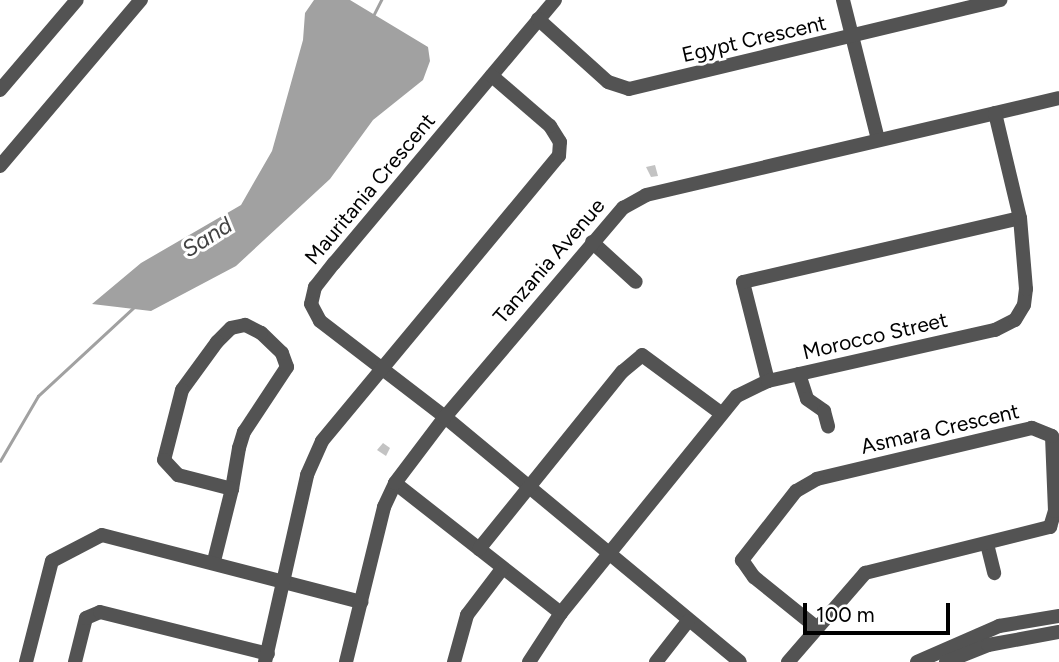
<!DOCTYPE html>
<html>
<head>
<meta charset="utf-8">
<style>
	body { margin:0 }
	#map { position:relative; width:1059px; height:662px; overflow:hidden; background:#fff; font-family:Figtree,sans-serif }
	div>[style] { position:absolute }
	.water>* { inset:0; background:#a1a1a1 }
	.stream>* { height:2.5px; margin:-1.25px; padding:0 1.25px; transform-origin:1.25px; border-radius:1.25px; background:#a1a1a1 }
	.building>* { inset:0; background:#c3c3c3 }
	.minor>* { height:14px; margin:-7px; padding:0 7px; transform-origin:7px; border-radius:7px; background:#535353 }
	span { translate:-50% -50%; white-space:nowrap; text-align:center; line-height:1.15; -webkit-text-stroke:6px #fff; paint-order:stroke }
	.street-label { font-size:21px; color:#000 }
	.water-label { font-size:23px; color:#424242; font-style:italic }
	.scale { position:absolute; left:803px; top:603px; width:147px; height:32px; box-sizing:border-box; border:4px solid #000; border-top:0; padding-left:9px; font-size:21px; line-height:24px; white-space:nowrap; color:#000; -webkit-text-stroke:5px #fff; paint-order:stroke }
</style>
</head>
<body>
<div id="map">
	<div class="water">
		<div style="clip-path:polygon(314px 0,350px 0,428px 47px,430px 61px,423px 80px,373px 120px,330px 179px,236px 266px,151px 311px,92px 304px,141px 263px,241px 205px,272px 151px,303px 40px,305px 13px)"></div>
	</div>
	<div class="stream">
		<div style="left:373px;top:16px;width:18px;rotate:-63deg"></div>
		<div style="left:0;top:461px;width:75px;rotate:-59.7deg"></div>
		<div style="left:38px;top:396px;width:131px;rotate:-42.8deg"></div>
	</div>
	<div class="building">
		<div style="clip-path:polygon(655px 165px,658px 176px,651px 177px,646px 167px)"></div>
		<div style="clip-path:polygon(383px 443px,390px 448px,386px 456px,377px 450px)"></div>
	</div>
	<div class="minor">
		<div style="left:555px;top:0;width:344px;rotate:130deg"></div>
		<div style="left:334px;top:263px;width:31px;rotate:128deg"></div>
		<div style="left:315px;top:287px;width:17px;rotate:103deg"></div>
		<div style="left:311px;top:304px;width:19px;rotate:62deg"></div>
		<div style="left:320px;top:321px;width:158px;rotate:37.5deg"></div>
		<div style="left:445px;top:417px;width:383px;rotate:39.7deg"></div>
		<div style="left:843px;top:0;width:143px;rotate:75.9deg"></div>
		<div style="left:538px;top:19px;width:94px;rotate:42deg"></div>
		<div style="left:608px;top:82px;width:22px;rotate:18deg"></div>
		<div style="left:629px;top:89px;width:382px;rotate:-13.5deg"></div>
		<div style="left:0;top:90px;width:118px;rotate:-49.5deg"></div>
		<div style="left:0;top:166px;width:218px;rotate:-49.7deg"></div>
		<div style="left:592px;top:242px;width:59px;rotate:42.3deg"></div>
		<div style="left:799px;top:374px;width:26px;rotate:72deg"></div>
		<div style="left:807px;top:399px;width:21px;rotate:35deg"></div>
		<div style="left:824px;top:411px;width:16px;rotate:75deg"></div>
		<div style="left:768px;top:381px;width:102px;rotate:-104.2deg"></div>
		<div style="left:743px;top:282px;width:284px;rotate:-13deg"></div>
		<div style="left:395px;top:483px;width:211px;rotate:38.1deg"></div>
		<div style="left:987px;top:544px;width:30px;rotate:76deg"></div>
		<div style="left:479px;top:549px;width:228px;rotate:-51.1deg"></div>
		<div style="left:622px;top:372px;width:26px;rotate:-40deg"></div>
		<div style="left:642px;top:355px;width:99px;rotate:36.4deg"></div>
		<div style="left:214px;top:561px;width:74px;rotate:-76deg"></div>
		<div style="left:232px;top:489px;width:42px;rotate:-80.3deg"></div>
		<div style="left:239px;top:448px;width:17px;rotate:-73deg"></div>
		<div style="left:244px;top:432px;width:78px;rotate:-56.5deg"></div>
		<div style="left:287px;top:367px;width:15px;rotate:-110deg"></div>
		<div style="left:282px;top:353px;width:29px;rotate:-136deg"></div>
		<div style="left:261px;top:333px;width:18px;rotate:-153deg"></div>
		<div style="left:245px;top:325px;width:14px;rotate:168deg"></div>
		<div style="left:231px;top:328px;width:20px;rotate:135deg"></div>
		<div style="left:217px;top:342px;width:59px;rotate:126.1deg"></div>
		<div style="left:182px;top:390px;width:72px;rotate:104.4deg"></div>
		<div style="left:164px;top:460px;width:21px;rotate:47deg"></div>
		<div style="left:178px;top:475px;width:56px;rotate:14.5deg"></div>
		<div style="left:26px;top:662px;width:104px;rotate:-75.6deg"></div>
		<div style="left:52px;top:561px;width:56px;rotate:-27.5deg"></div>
		<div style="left:102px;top:535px;width:268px;rotate:14.5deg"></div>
		<div style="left:75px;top:662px;width:45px;rotate:-76deg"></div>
		<div style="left:86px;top:618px;width:15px;rotate:-23deg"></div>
		<div style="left:100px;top:612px;width:173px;rotate:14deg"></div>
		<div style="left:265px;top:662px;width:192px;rotate:-77.3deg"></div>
		<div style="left:307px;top:475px;width:37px;rotate:-66deg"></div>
		<div style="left:322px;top:441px;width:371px;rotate:-50.3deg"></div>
		<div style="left:559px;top:156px;width:14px;rotate:-86deg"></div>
		<div style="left:560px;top:142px;width:19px;rotate:-122deg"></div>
		<div style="left:550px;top:126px;width:77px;rotate:-139.2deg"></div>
		<div style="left:346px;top:662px;width:160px;rotate:-76.2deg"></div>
		<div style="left:384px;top:507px;width:26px;rotate:-65deg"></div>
		<div style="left:395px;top:483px;width:83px;rotate:-52.9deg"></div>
		<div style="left:445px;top:417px;width:275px;rotate:-49.6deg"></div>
		<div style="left:623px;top:208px;width:26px;rotate:-29deg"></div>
		<div style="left:646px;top:195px;width:424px;rotate:-13.2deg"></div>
		<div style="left:454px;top:662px;width:49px;rotate:-74.5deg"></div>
		<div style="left:467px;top:615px;width:58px;rotate:-52.7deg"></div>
		<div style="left:529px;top:662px;width:59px;rotate:-56.9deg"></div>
		<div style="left:561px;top:613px;width:279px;rotate:-51deg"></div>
		<div style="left:737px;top:396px;width:34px;rotate:-26deg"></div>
		<div style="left:768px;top:381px;width:233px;rotate:-12.7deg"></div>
		<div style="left:995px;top:330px;width:22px;rotate:-27deg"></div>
		<div style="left:1015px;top:320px;width:17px;rotate:-59deg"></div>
		<div style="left:1024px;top:305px;width:16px;rotate:-83deg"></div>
		<div style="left:1026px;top:289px;width:71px;rotate:-94.8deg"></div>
		<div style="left:1020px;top:218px;width:108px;rotate:-103.4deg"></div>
		<div style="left:656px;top:662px;width:52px;rotate:-52deg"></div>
		<div style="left:788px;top:662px;width:118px;rotate:-49.1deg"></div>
		<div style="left:865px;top:573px;width:191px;rotate:-14deg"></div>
		<div style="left:1050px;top:527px;width:17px;rotate:-73deg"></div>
		<div style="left:1055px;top:511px;width:75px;rotate:-92.3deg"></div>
		<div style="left:1052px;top:436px;width:22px;rotate:-158deg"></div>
		<div style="left:1032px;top:428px;width:221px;rotate:166.7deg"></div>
		<div style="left:817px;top:479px;width:24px;rotate:150deg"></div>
		<div style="left:796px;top:491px;width:88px;rotate:128deg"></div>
		<div style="left:742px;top:560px;width:21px;rotate:55deg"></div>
		<div style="left:754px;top:577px;width:80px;rotate:38.9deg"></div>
		<div style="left:917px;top:662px;width:90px;rotate:-23.7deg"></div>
		<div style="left:999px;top:626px;width:61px;rotate:-9.5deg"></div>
		<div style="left:946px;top:662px;width:45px;rotate:-22deg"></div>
		<div style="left:988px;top:645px;width:72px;rotate:-10.4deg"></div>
	</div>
	<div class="street-label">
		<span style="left:754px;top:39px;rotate:-13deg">Egypt Crescent</span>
		<span style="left:370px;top:189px;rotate:-50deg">Mauritania Crescent</span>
		<span style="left:549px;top:261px;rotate:-49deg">Tanzania Avenue</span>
		<span style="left:875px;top:336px;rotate:-13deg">Morocco Street</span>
		<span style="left:940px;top:429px;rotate:-13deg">Asmara Crescent</span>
	</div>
	<div class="water-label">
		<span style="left:207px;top:237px;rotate:-32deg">Sand</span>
	</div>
	<div class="scale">100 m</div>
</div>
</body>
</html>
